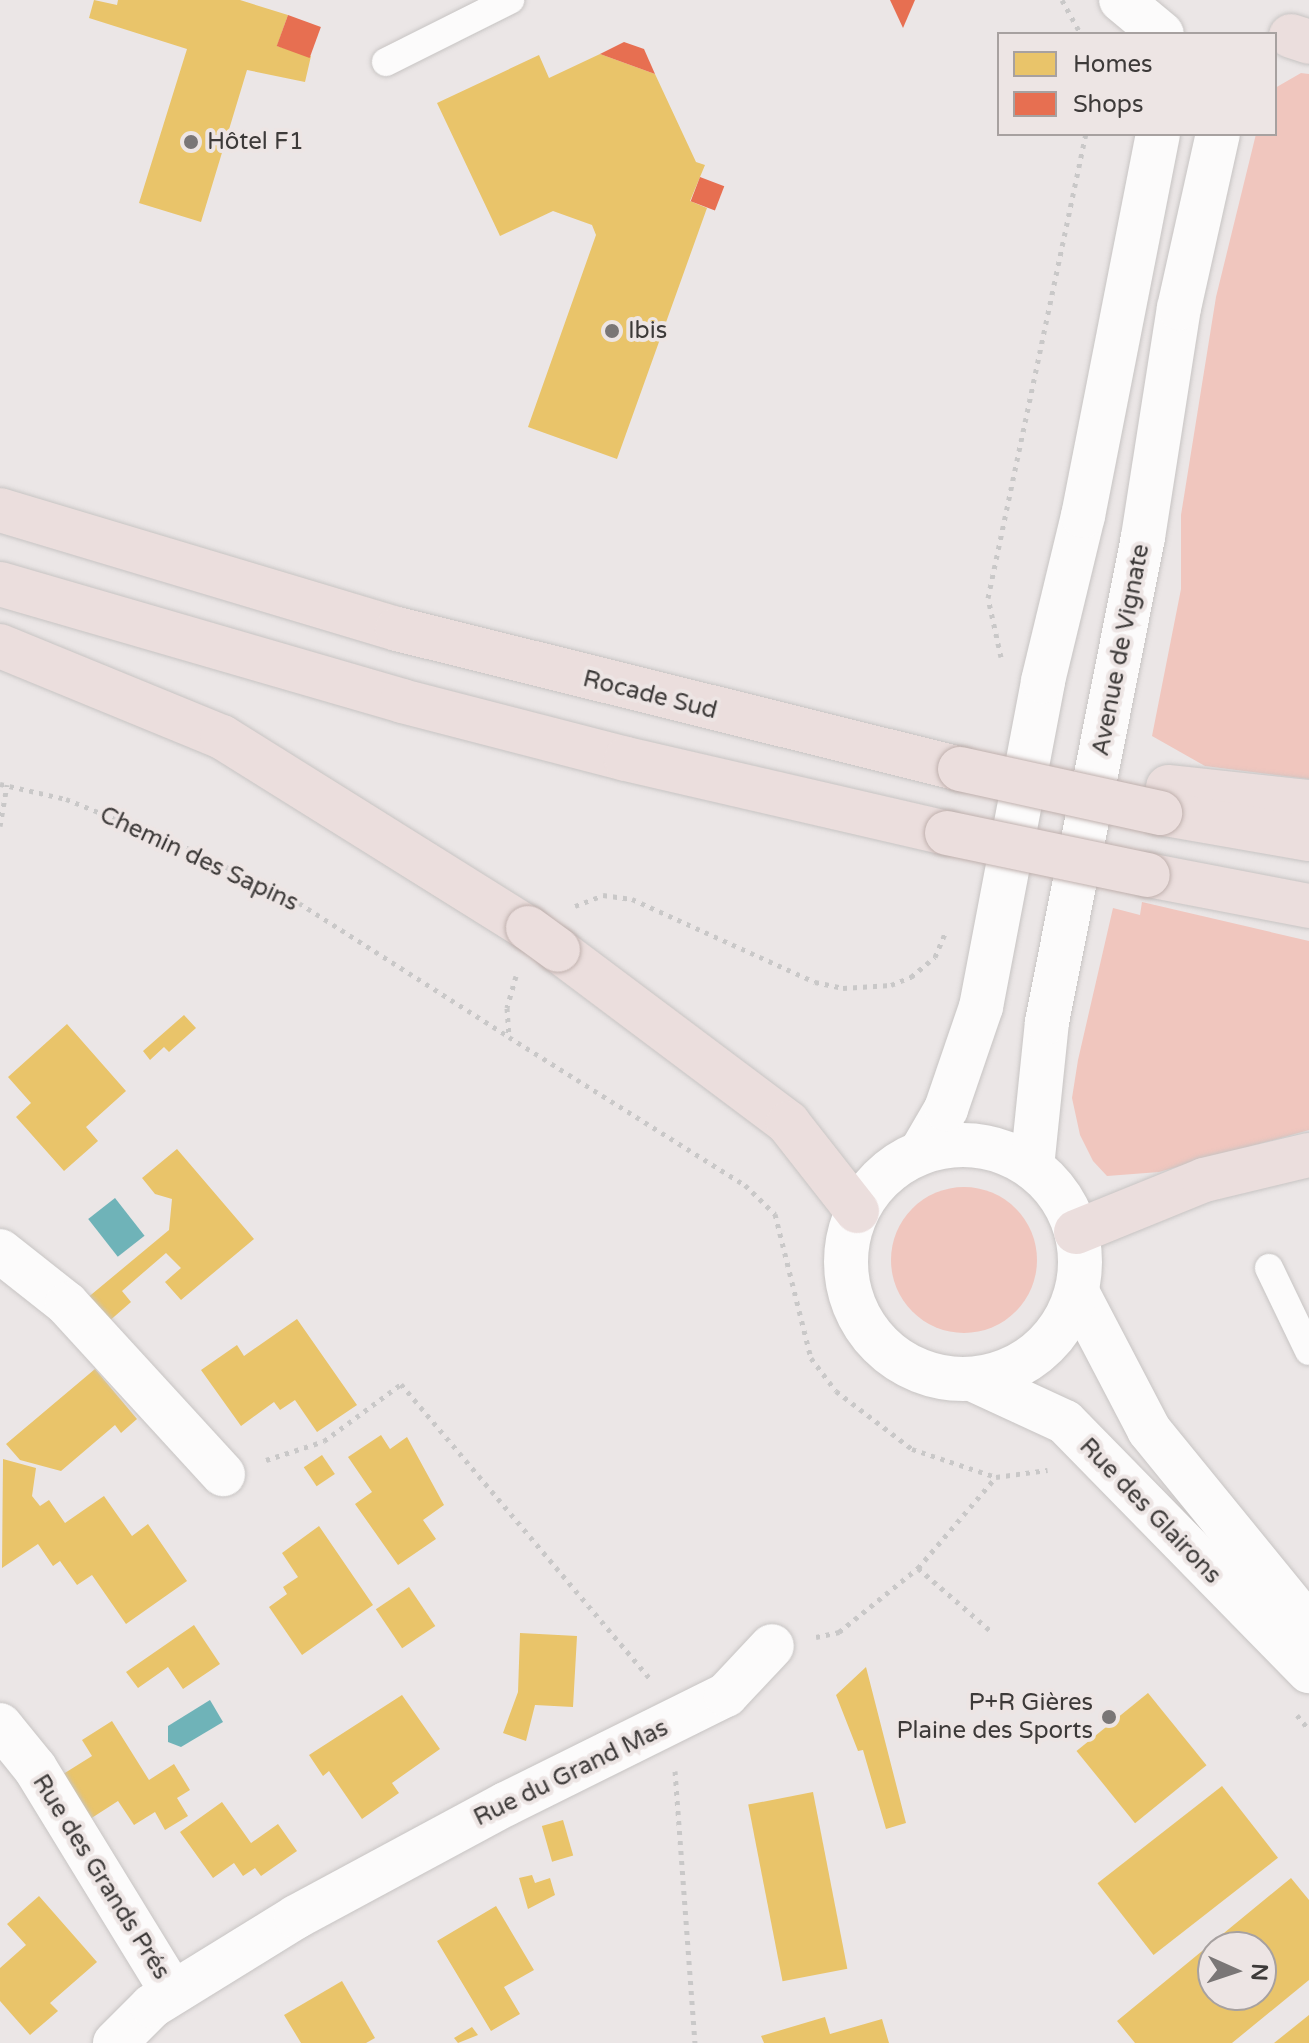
<!DOCTYPE html>
<html>
<head>
<meta charset="utf-8">
<style>
	body { margin:0 }
	#map { position:relative; width:1309px; height:2043px; overflow:hidden; background:#ebe6e6; font-family:"Varela Round",sans-serif }
	div>[style] { position:absolute }
	.green>* { inset:0; background:#f0c6be }
	.round { border-radius:50% }
	.water>* { inset:0; background:#6fb3b8; transform-origin:0 0 }
	.homes>* { inset:0; background:#e9c46a; transform-origin:0 0 }
	.shops>* { inset:0; background:#e76f51; transform-origin:0 0 }
	.path>* { height:5px; margin-top:-2.5px; transform-origin:0; background:repeating-linear-gradient(90deg,#c9c8c8 0 4px,transparent 0 10px) }
	.roads { filter:drop-shadow(0 0 2px #c7c4c3) drop-shadow(0 0 2px #c7c4c3) }
	.lane>* { height:28px; margin:-14px; padding:0 14px; transform-origin:14px; border-radius:14px; background:#fcfbfb }
	.street>* { height:44px; margin:-22px; padding:0 22px; transform-origin:22px; border-radius:22px; background:#fcfbfb }
	.secondary>* { height:44px; margin:-22px; padding:0 22px; transform-origin:22px; border-radius:22px; background:#fcfbfb }
	.secondary>.ring { margin:-22px; padding:0; box-sizing:content-box; background:none; border:44px solid #fcfbfb; border-radius:50% }
	.highway>* { height:44px; margin:-22px; padding:0 22px; transform-origin:22px; border-radius:22px; background:#ebdedd }
	.bridges { filter:drop-shadow(0 0 2px #bfb0ad) drop-shadow(0 0 2px #bfb0ad) }
	.highway-bridge>* { height:44px; margin:-22px; padding:0 22px; transform-origin:22px; border-radius:22px; background:#ebdedd }
	.dots>* { width:22px; height:22px; translate:-50% -50%; box-sizing:border-box; border:4px solid #ede5e4; border-radius:50% }
	span { translate:-50% -50%; white-space:nowrap; text-align:center; line-height:1.15; -webkit-text-stroke:8px #ede5e4; paint-order:stroke }
	.poi-label { font-size:24px; color:#3d3a39 }
	.left { translate:0 -50%; text-align:left }
	.right { translate:-100% -50%; text-align:right }
	.street-label { font-size:24px; color:#3d3a39 }
	.legend { position:absolute; left:997px; top:32px; width:280px; height:104px; box-sizing:border-box; background:#ede5e4; border:2px solid #a7a1a0; margin:0; padding:10px 14px; list-style:none; font-size:24px; color:#3d3a39 }
	.legend li { display:flex; align-items:center; gap:16px; height:40px }
	.legend b { width:40px; border:2px solid #a7a1a0 }
	.north { position:absolute; left:1197px; top:1931px; width:80px; height:80px; box-sizing:border-box; background:#ede5e4; border:2px solid #a7a1a0; border-radius:50%; rotate:93deg; font-size:22px; font-weight:700; line-height:32px; text-align:center; color:#3d3a39 }
	.north::after { content:''; display:block; margin:auto; width:28px; height:36px; background:#7a7676; clip-path:polygon(50% 0,100% 100%,50% 72%,0 100%) }
</style>
</head>
<body>
<div id="map">
	<div class="green">
		<div style="clip-path:polygon(1301px 73px,1309px 74px,1309px 779px,1205px 766px,1152px 736px,1181px 589px,1181px 515px,1216px 297px,1256px 134px,1275px 134px,1275px 88px)"></div>
		<div style="clip-path:polygon(1142px 902px,1309px 941px,1309px 1130px,1159px 1172px,1107px 1176px,1093px 1161px,1080px 1135px,1072px 1098px,1078px 1060px,1113px 908px,1140px 915px)"></div>
		<div class="round" style="left:891px;top:1187px;width:146px;height:146px"></div>
	</div>
	<div class="water">
		<div style="left:115px;top:1198px;width:48px;height:34px;rotate:52deg"></div>
		<div style="clip-path:polygon(210px 1700px,223px 1722px,181px 1747px,168px 1742px,168px 1726px)"></div>
	</div>
	<div class="homes">
		<div style="clip-path:polygon(94px 0,117px 5px,118px 0,240px 0,288px 15px,277px 46px,311px 56px,305px 82px,247px 70px,201px 222px,139px 203px,187px 49px,89px 18px)"></div>
		<div style="clip-path:polygon(600px 54px,655px 74px,696px 162px,705px 165px,690px 201px,707px 208px,617px 459px,528px 427px,596px 235px,592px 225px,553px 211px,500px 236px,437px 103px,539px 55px,549px 78px)"></div>
		<div style="clip-path:polygon(184px 1015px,196px 1028px,169px 1052px,164px 1047px,150px 1060px,143px 1051px)"></div>
		<div style="clip-path:polygon(67px 1024px,126px 1091px,86px 1127px,98px 1141px,64px 1171px,16px 1117px,31px 1103px,8px 1077px)"></div>
		<div style="clip-path:polygon(177px 1149px,254px 1239px,181px 1300px,165px 1282px,181px 1268px,166px 1253px,122px 1291px,131px 1302px,107px 1323px,86px 1299px,169px 1230px,172px 1199px,155px 1194px,142px 1178px)"></div>
		<div style="clip-path:polygon(297px 1319px,357px 1405px,317px 1432px,295px 1400px,280px 1410px,274px 1402px,241px 1426px,201px 1370px,237px 1345px,244px 1356px)"></div>
		<div style="clip-path:polygon(95px 1369px,137px 1419px,121px 1433px,115px 1425px,61px 1471px,20px 1460px,6px 1444px)"></div>
		<div style="clip-path:polygon(381px 1435px,390px 1449px,407px 1437px,444px 1505px,423px 1520px,436px 1539px,398px 1565px,355px 1504px,372px 1492px,348px 1457px)"></div>
		<div style="left:322px;top:1455px;width:23px;height:22px;rotate:56deg"></div>
		<div style="clip-path:polygon(3px 1459px,36px 1468px,32px 1496px,40px 1506px,49px 1500px,65px 1523px,104px 1496px,132px 1536px,148px 1524px,187px 1581px,126px 1624px,92px 1575px,77px 1585px,60px 1561px,53px 1566px,38px 1544px,2px 1568px)"></div>
		<div style="clip-path:polygon(319px 1526px,373px 1605px,302px 1655px,269px 1607px,287px 1594px,283px 1587px,298px 1577px,282px 1553px)"></div>
		<div style="left:409px;top:1587px;width:47px;height:40px;rotate:56deg"></div>
		<div style="clip-path:polygon(194px 1625px,220px 1664px,183px 1689px,168px 1667px,138px 1688px,126px 1672px)"></div>
		<div style="clip-path:polygon(520px 1633px,577px 1636px,573px 1707px,535px 1705px,526px 1741px,503px 1733px,518px 1692px)"></div>
		<div style="clip-path:polygon(866px 1667px,906px 1823px,886px 1829px,863px 1750px,858px 1751px,836px 1695px)"></div>
		<div style="left:1148px;top:1693px;width:93px;height:92px;rotate:51deg"></div>
		<div style="clip-path:polygon(402px 1695px,440px 1749px,392px 1783px,399px 1793px,362px 1819px,329px 1771px,323px 1776px,309px 1755px)"></div>
		<div style="clip-path:polygon(112px 1721px,149px 1780px,174px 1764px,190px 1790px,177px 1798px,188px 1816px,165px 1830px,155px 1812px,134px 1825px,118px 1801px,87px 1821px,60px 1776px,92px 1756px,82px 1740px)"></div>
		<div style="left:1222px;top:1786px;width:91px;height:158px;rotate:52deg"></div>
		<div style="left:813px;top:1792px;width:180px;height:66px;rotate:79deg"></div>
		<div style="clip-path:polygon(222px 1802px,251px 1843px,278px 1824px,297px 1851px,261px 1876px,255px 1868px,243px 1876px,234px 1863px,213px 1878px,180px 1832px)"></div>
		<div style="left:563px;top:1820px;width:37px;height:22px;rotate:74deg"></div>
		<div style="clip-path:polygon(532px 1875px,535px 1883px,550px 1878px,555px 1895px,528px 1909px,519px 1878px)"></div>
		<div style="clip-path:polygon(evenodd,1291px 1878px,1309px 1900px,1309px 1980px,1232px 2043px,1135px 2043px,1117px 2021px,1291px 1878px,1213px 1947px,1261px 1947px,1261px 1995px,1213px 1995px,1213px 1947px)"></div>
		<div style="clip-path:polygon(39px 1896px,97px 1962px,50px 2003px,58px 2011px,30px 2035px,0 2001px,0 1968px,26px 1945px,7px 1924px)"></div>
		<div style="clip-path:polygon(496px 1906px,534px 1970px,504px 1987px,520px 2014px,491px 2031px,437px 1941px)"></div>
		<div style="clip-path:polygon(342px 1981px,375px 2038px,366px 2043px,301px 2043px,284px 2015px)"></div>
		<div style="clip-path:polygon(1309px 2015px,1309px 2043px,1274px 2043px)"></div>
		<div style="clip-path:polygon(825px 2017px,830px 2034px,882px 2019px,889px 2043px,764px 2043px,761px 2036px)"></div>
		<div style="clip-path:polygon(472px 2027px,478px 2035px,458px 2043px,454px 2038px)"></div>
	</div>
	<div class="shops">
		<div style="clip-path:polygon(890px 0,915px 0,903px 28px)"></div>
		<div style="left:288px;top:15px;width:35px;height:33px;rotate:20deg"></div>
		<div style="clip-path:polygon(624px 42px,644px 49px,655px 74px,600px 54px)"></div>
		<div style="left:700px;top:177px;width:26px;height:26px;rotate:21deg"></div>
	</div>
	<div class="path">
		<div style="left:1062px;top:0;width:39px;rotate:61deg"></div>
		<div style="left:1001px;top:657px;width:60px;rotate:-102.4deg"></div>
		<div style="left:988px;top:598px;width:474px;rotate:-78.1deg"></div>
		<div style="left:0;top:784px;width:68px;rotate:12.8deg"></div>
		<div style="left:66px;top:799px;width:134px;rotate:22deg"></div>
		<div style="left:190px;top:849px;width:122px;rotate:26.4deg"></div>
		<div style="left:299px;top:903px;width:248px;rotate:32.5deg"></div>
		<div style="left:0;top:826px;width:42px;rotate:-80.3deg"></div>
		<div style="left:575px;top:906px;width:30px;rotate:-21deg"></div>
		<div style="left:603px;top:895px;width:29px;rotate:8deg"></div>
		<div style="left:632px;top:899px;width:201px;rotate:24.4deg"></div>
		<div style="left:815px;top:982px;width:29px;rotate:12deg"></div>
		<div style="left:843px;top:988px;width:48px;rotate:-3.6deg"></div>
		<div style="left:891px;top:985px;width:22px;rotate:-22deg"></div>
		<div style="left:911px;top:977px;width:31px;rotate:-40deg"></div>
		<div style="left:935px;top:957px;width:28px;rotate:-67deg"></div>
		<div style="left:516px;top:976px;width:33px;rotate:106deg"></div>
		<div style="left:507px;top:1008px;width:29px;rotate:86deg"></div>
		<div style="left:509px;top:1037px;width:279px;rotate:32.1deg"></div>
		<div style="left:745px;top:1185px;width:42px;rotate:44deg"></div>
		<div style="left:775px;top:1214px;width:148px;rotate:76deg"></div>
		<div style="left:811px;top:1358px;width:41px;rotate:52.9deg"></div>
		<div style="left:836px;top:1391px;width:96px;rotate:37.3deg"></div>
		<div style="left:912px;top:1449px;width:89px;rotate:18.4deg"></div>
		<div style="left:996px;top:1477px;width:52px;rotate:-7.7deg"></div>
		<div style="left:266px;top:1460px;width:61px;rotate:-18.1deg"></div>
		<div style="left:324px;top:1441px;width:96px;rotate:-36.5deg"></div>
		<div style="left:401px;top:1384px;width:389px;rotate:49.8deg"></div>
		<div style="left:918px;top:1568px;width:99px;rotate:40.9deg"></div>
		<div style="left:816px;top:1637px;width:24px;rotate:-12deg"></div>
		<div style="left:839px;top:1632px;width:102px;rotate:-39deg"></div>
		<div style="left:918px;top:1568px;width:120px;rotate:-49.4deg"></div>
		<div style="left:1297px;top:1715px;width:19px;rotate:51deg"></div>
		<div style="left:675px;top:1771px;width:273px;rotate:85.8deg"></div>
	</div>
	<div class="roads">
		<div class="lane">
			<div style="left:386px;top:62px;width:139px;rotate:-26.6deg"></div>
			<div style="left:1269px;top:1268px;width:92px;rotate:64.3deg"></div>
		</div>
		<div class="street">
			<div style="left:0;top:1251px;width:85px;rotate:38.3deg"></div>
			<div style="left:67px;top:1304px;width:231px;rotate:47.5deg"></div>
			<div style="left:1077px;top:1292px;width:156px;rotate:62.4deg"></div>
			<div style="left:1149px;top:1430px;width:253px;rotate:50.8deg"></div>
			<div style="left:972px;top:1379px;width:102px;rotate:24.8deg"></div>
			<div style="left:1065px;top:1422px;width:349px;rotate:45.6deg"></div>
			<div style="left:0;top:1725px;width:55px;rotate:50.9deg"></div>
			<div style="left:35px;top:1768px;width:263px;rotate:58.5deg"></div>
			<div style="left:115px;top:2043px;width:52px;rotate:-45deg"></div>
			<div style="left:152px;top:2006px;width:169px;rotate:-31.7deg"></div>
			<div style="left:296px;top:1917px;width:238px;rotate:-28.3deg"></div>
			<div style="left:506px;top:1804px;width:246px;rotate:-26.4deg"></div>
			<div style="left:726px;top:1695px;width:67px;rotate:-46.8deg"></div>
		</div>
		<div class="secondary">
			<div style="left:1121px;top:0;width:53px;rotate:39.7deg"></div>
			<div class="ring" style="left:846px;top:1145px;width:190px;height:190px"></div>
			<div style="left:921px;top:1152px;width:50px;rotate:-59.8deg"></div>
			<div style="left:946px;top:1109px;width:108px;rotate:-71.1deg"></div>
			<div style="left:981px;top:1007px;width:332px;rotate:-79.2deg"></div>
			<div style="left:1043px;top:681px;width:170px;rotate:-76.4deg"></div>
			<div style="left:1083px;top:516px;width:389px;rotate:-78.9deg"></div>
			<div style="left:1032px;top:1167px;width:146px;rotate:-84.1deg"></div>
			<div style="left:1047px;top:1022px;width:494px;rotate:-78.8deg"></div>
			<div style="left:1143px;top:537px;width:232px;rotate:-81.1deg"></div>
			<div style="left:1179px;top:308px;width:178px;rotate:-77.4deg"></div>
		</div>
		<div class="highway">
			<div style="left:1291px;top:36px;width:19px;rotate:18deg"></div>
			<div style="left:0;top:510px;width:414px;rotate:16.7deg"></div>
			<div style="left:397px;top:629px;width:580px;rotate:13.96deg"></div>
			<div style="left:0;top:584px;width:419px;rotate:16.2deg"></div>
			<div style="left:402px;top:701px;width:231px;rotate:14.5deg"></div>
			<div style="left:626px;top:759px;width:329px;rotate:13deg"></div>
			<div style="left:0;top:646px;width:240px;rotate:22.3deg"></div>
			<div style="left:222px;top:737px;width:361px;rotate:32deg"></div>
			<div style="left:1168px;top:787px;width:142px;rotate:6.1deg"></div>
			<div style="left:1160px;top:813px;width:151px;rotate:9.9deg"></div>
			<div style="left:1148px;top:875px;width:164px;rotate:10.9deg"></div>
			<div style="left:558px;top:950px;width:288px;rotate:36.9deg"></div>
			<div style="left:788px;top:1123px;width:112px;rotate:51.9deg"></div>
			<div style="left:1076px;top:1232px;width:138px;rotate:-22.1deg"></div>
			<div style="left:1204px;top:1180px;width:108px;rotate:-13.4deg"></div>
		</div>
	</div>
	<div class="bridges">
		<div class="highway-bridge">
			<div style="left:960px;top:769px;width:205px;rotate:12.4deg"></div>
			<div style="left:947px;top:833px;width:205px;rotate:11.8deg"></div>
			<div style="left:528px;top:928px;width:37px;rotate:36deg"></div>
		</div>
	</div>
	<div class="dots">
		<div style="left:191px;top:142px;background:#7a7676"></div>
		<div style="left:612px;top:331px;background:#7a7676"></div>
		<div style="left:1109px;top:1717px;background:#7a7676"></div>
	</div>
	<div class="poi-label">
		<span class="left" style="left:207px;top:142px">Hôtel F1</span>
		<span class="left" style="left:628px;top:331px">Ibis</span>
		<span class="right" style="left:1093px;top:1717px">P+R Gières<br>Plaine des Sports</span>
	</div>
	<div class="street-label">
		<span style="left:1121px;top:650px;rotate:-79deg">Avenue de Vignate</span>
		<span style="left:650px;top:695px;rotate:14deg">Rocade Sud</span>
		<span style="left:199px;top:859px;rotate:25deg">Chemin des Sapins</span>
		<span style="left:1150px;top:1511px;rotate:46deg">Rue des Glairons</span>
		<span style="left:571px;top:1773px;rotate:-26deg">Rue du Grand Mas</span>
		<span style="left:101px;top:1877px;rotate:58deg">Rue des Grands Prés</span>
	</div>
	<ul class="legend">
	<li><b style="height:22px;background:#e9c46a"></b>Homes</li>
	<li><b style="height:22px;background:#e76f51"></b>Shops</li>
	</ul>
	<div class="north">N</div>
</div>
</body>
</html>
